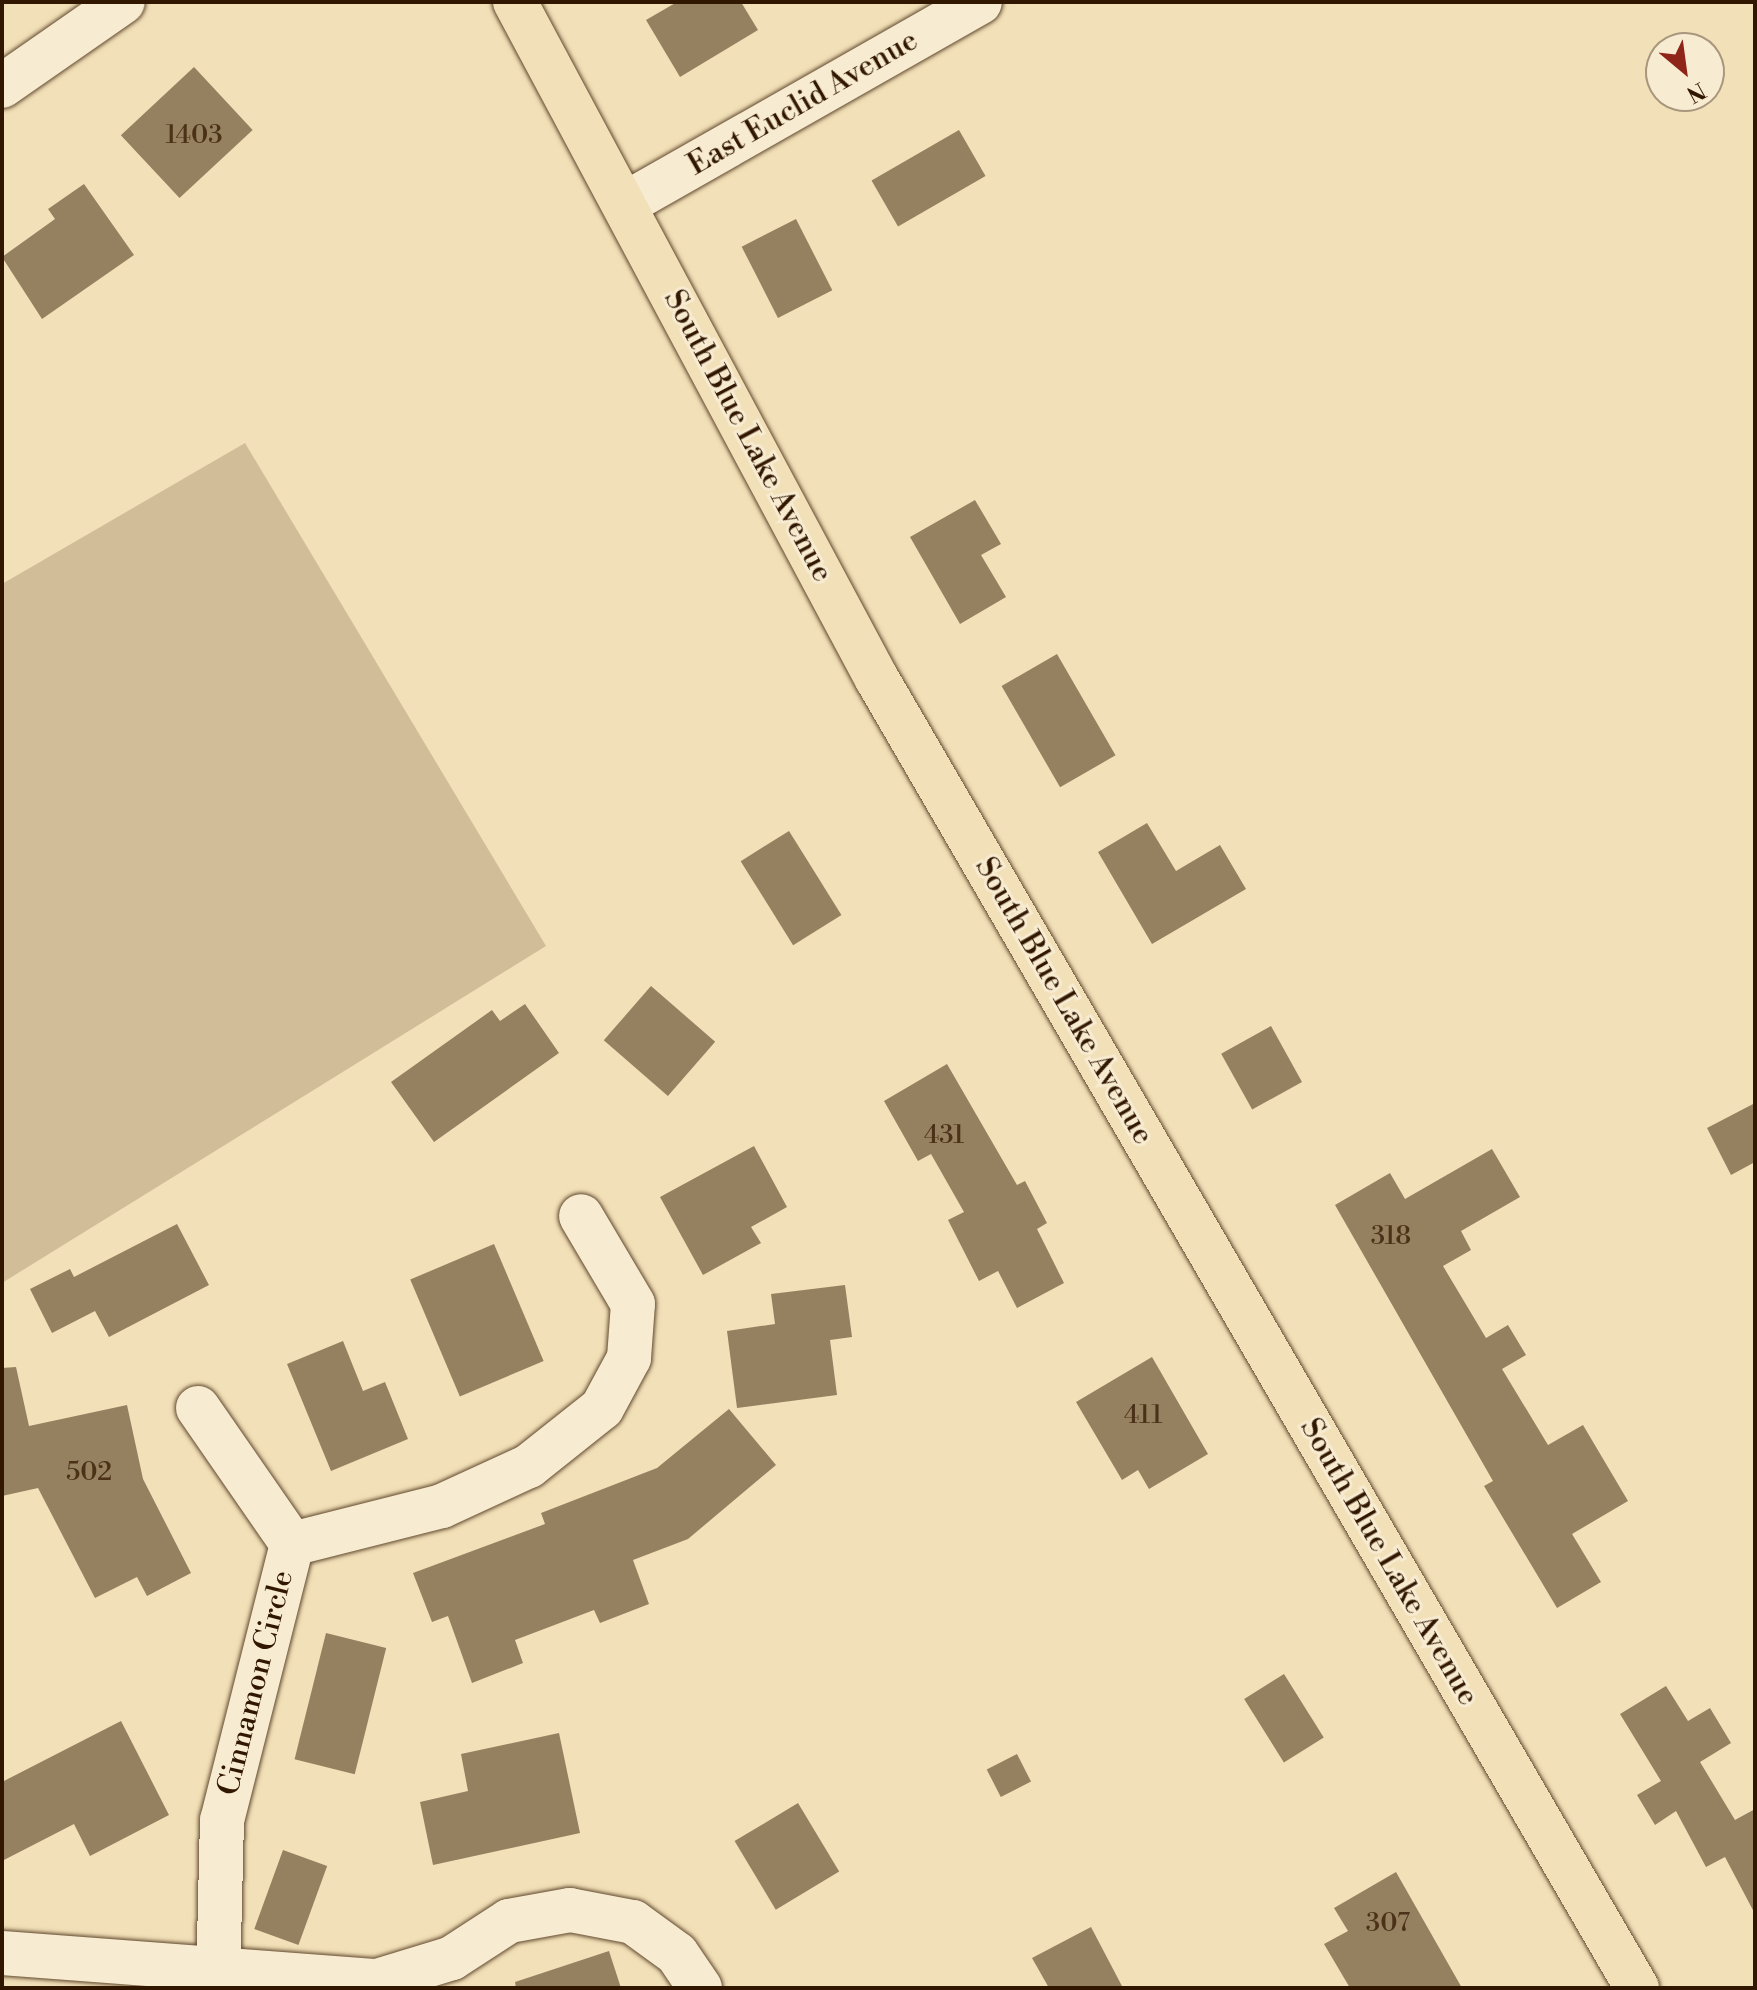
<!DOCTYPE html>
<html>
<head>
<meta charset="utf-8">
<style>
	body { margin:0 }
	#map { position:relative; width:1757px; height:1990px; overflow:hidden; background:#f2e0b8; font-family:"Libre Bodoni",serif }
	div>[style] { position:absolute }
	.green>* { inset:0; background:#d1be99 }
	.building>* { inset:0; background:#958060; transform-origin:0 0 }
	.roads { filter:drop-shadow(0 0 2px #61492e) drop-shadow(0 0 2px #61492e) }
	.minor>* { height:44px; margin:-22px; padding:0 22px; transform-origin:22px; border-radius:22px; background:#f7ebd1 }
	.major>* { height:44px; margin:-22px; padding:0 22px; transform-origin:22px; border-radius:22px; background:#f2e0b8 }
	span { translate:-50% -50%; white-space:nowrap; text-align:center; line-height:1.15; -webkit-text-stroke:6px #f7ebd1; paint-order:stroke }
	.number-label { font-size:26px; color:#4a3118 }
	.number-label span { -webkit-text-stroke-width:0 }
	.street-label { font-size:30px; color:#311700 }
	.frame { position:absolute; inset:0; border:4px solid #311700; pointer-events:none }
	.north { position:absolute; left:1645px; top:32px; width:80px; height:80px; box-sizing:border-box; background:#f7ebd1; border:2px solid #a8967d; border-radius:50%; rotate:151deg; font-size:22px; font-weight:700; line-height:32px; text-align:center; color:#311700 }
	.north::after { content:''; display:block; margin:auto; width:28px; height:36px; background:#8f2418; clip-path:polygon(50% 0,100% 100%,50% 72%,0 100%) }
</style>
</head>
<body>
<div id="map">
	<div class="green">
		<div style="clip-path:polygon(245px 443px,546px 946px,2px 1283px,2px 584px)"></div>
	</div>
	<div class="building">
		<div style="clip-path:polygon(677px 2px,741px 2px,758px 30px,680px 77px,646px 20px)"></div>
		<div style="left:194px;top:67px;width:86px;height:100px;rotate:47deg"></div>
		<div style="left:959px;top:130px;width:53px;height:101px;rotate:60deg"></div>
		<div style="clip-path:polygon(84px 184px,134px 255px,42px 319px,2px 257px,55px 219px,48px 209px)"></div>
		<div style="left:796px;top:219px;width:80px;height:61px;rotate:63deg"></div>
		<div style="clip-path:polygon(975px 500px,1001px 544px,981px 555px,1006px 597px,960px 624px,910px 537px)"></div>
		<div style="left:1057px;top:654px;width:117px;height:64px;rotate:60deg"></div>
		<div style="clip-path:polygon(1147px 823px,1176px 871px,1220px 845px,1246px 889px,1152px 944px,1098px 852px)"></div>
		<div style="left:789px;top:831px;width:99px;height:57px;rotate:58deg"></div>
		<div style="left:651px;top:986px;width:85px;height:72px;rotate:41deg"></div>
		<div style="clip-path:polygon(525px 1004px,559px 1053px,434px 1142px,391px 1082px,492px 1010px,500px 1021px)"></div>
		<div style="left:1271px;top:1026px;width:64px;height:57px;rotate:61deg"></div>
		<div style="clip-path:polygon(947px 1064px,1017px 1185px,1025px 1181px,1047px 1223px,1037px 1229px,1064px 1283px,1017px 1308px,998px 1271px,979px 1281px,948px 1220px,964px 1212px,931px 1154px,918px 1161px,884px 1101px)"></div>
		<div style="clip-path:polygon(1755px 1103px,1755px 1162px,1731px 1175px,1707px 1128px)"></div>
		<div style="clip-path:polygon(754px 1146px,787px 1207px,751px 1227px,761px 1243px,703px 1275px,660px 1197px)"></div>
		<div style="clip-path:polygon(1492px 1149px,1520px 1197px,1461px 1231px,1471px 1250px,1443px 1266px,1486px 1338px,1508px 1325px,1526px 1355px,1502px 1369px,1548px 1445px,1583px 1425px,1628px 1501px,1572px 1534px,1601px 1582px,1557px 1608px,1484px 1486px,1493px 1481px,1335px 1205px,1390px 1173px,1405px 1199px)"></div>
		<div style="clip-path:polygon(177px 1224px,209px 1285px,109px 1337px,95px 1311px,52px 1333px,30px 1289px,70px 1269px,74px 1277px)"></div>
		<div style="left:494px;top:1244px;width:127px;height:91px;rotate:67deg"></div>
		<div style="clip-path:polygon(845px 1285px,852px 1337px,830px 1340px,837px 1395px,737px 1408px,727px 1331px,775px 1324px,771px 1294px)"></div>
		<div style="clip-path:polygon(343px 1341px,363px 1391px,385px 1382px,408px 1439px,331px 1471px,287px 1364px)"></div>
		<div style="clip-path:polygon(1152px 1357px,1208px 1454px,1149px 1489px,1138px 1470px,1122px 1480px,1076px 1402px)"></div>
		<div style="clip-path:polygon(16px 1367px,29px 1426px,127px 1405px,143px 1479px,191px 1573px,147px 1596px,137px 1577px,95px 1598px,38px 1488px,2px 1496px,2px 1368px)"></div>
		<div style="clip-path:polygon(729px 1409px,776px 1465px,688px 1539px,633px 1560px,649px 1604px,600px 1623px,594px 1610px,515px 1640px,523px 1663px,472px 1683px,448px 1616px,432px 1622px,413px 1573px,545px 1524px,541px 1513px,657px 1468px)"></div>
		<div style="left:326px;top:1633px;width:62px;height:130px;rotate:14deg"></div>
		<div style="left:1284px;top:1674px;width:75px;height:47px;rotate:58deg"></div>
		<div style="clip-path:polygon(1666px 1686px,1688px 1721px,1710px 1708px,1731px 1743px,1700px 1762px,1735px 1820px,1755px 1809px,1755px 1914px,1725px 1857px,1706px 1867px,1676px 1811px,1655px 1825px,1637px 1795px,1661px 1781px,1620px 1714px)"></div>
		<div style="clip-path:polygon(121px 1721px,169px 1815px,90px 1856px,74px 1824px,2px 1861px,2px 1782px)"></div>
		<div style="clip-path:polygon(559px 1733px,580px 1833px,433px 1865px,420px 1802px,468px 1791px,461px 1754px)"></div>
		<div style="left:1017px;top:1754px;width:31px;height:34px;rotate:63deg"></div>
		<div style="left:798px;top:1803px;width:80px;height:74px;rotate:59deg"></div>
		<div style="left:283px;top:1850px;width:47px;height:84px;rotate:20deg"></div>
		<div style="clip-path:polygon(1396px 1872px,1462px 1988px,1350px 1988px,1324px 1944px,1348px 1931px,1334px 1908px)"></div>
		<div style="clip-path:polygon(1091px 1927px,1123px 1988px,1049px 1988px,1032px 1958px)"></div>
		<div style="clip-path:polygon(609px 1951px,621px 1988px,516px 1988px,515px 1982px)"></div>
	</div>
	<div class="roads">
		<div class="minor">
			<div style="left:2px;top:86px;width:147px;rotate:-34.8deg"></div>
			<div style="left:625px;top:204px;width:408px;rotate:-29.6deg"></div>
			<div style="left:198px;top:1408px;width:165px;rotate:55.3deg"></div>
			<div style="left:292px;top:1544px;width:285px;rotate:104.2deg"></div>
			<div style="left:222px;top:1820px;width:168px;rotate:91.4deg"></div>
			<div style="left:292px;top:1544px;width:155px;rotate:-14.2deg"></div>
			<div style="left:442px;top:1506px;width:96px;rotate:-24.7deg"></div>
			<div style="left:529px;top:1466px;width:93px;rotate:-38.5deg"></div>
			<div style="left:602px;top:1408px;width:57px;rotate:-61.6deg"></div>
			<div style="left:629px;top:1358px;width:54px;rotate:-85.8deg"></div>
			<div style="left:633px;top:1304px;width:102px;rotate:-120.6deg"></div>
			<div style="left:2px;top:1953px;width:376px;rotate:4.3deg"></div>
			<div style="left:377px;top:1981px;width:78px;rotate:-17deg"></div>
			<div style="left:452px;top:1958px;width:68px;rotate:-33deg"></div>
			<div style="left:509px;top:1921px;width:62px;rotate:-10.2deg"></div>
			<div style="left:570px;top:1910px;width:64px;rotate:10.8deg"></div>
			<div style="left:633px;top:1922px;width:54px;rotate:36deg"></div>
			<div style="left:677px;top:1954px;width:41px;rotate:55.9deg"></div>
		</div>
		<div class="major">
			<div style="left:515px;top:2px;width:768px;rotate:61.87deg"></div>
			<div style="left:877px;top:679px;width:1514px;rotate:59.86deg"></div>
		</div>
	</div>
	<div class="number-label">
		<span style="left:194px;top:136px">1403</span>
		<span style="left:944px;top:1136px">431</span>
		<span style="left:1391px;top:1237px">318</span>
		<span style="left:1143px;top:1416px">411</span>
		<span style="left:89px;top:1473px">502</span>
		<span style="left:1388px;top:1924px">307</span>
	</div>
	<div class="street-label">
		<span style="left:803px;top:103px;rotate:-30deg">East Euclid Avenue</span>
		<span style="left:748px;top:436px;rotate:62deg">South Blue Lake Avenue</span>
		<span style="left:1064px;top:1001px;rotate:60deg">South Blue Lake Avenue</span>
		<span style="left:1389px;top:1562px;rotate:60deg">South Blue Lake Avenue</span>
		<span style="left:256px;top:1683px;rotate:-76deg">Cinnamon Circle</span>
	</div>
	<div class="frame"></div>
	<div class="north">N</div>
</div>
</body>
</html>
